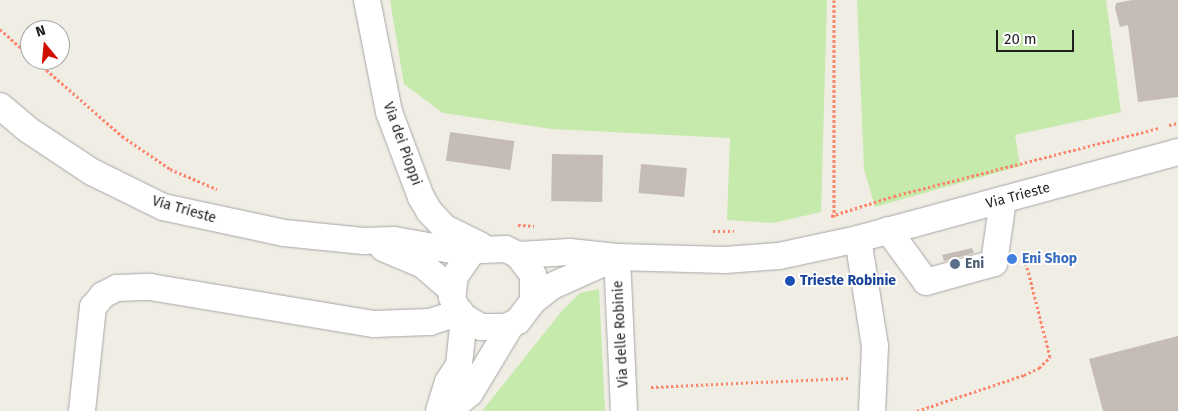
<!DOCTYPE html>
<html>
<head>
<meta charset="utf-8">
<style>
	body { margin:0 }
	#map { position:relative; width:1178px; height:411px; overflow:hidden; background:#f0ede5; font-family:"Fira Sans",sans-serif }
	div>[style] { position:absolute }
	.grass>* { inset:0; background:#c5eaab }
	.building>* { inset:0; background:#c5bdb5; transform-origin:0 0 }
	.path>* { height:3px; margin-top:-1.5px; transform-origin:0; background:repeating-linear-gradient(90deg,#fb866c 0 2.5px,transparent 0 5px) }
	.roads { filter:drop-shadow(0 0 1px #a6a6a6) drop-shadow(0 0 1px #a6a6a6) }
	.minor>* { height:26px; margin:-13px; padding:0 13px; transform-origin:13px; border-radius:13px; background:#fff }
	.dots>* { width:14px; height:14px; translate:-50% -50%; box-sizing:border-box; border:2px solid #fff; border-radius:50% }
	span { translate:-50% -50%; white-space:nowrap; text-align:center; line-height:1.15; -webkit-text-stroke:4px #fff; paint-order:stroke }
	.street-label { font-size:14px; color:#1f1f1f }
	.shop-label { font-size:14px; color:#366cbe; font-weight:700 }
	.left { translate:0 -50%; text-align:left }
	.service-label { font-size:14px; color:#4e5e75; font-weight:700 }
	.transit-label { font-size:14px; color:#164399; font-weight:700 }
	.north { position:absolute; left:20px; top:20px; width:50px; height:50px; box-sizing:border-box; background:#fff; border:1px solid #a5a5a5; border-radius:50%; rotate:343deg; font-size:14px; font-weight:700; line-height:20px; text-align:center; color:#1f1f1f }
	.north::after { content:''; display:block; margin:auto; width:18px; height:22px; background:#cf1000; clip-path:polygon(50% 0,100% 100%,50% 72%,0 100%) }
	.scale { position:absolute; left:996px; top:30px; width:78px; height:22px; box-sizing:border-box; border:2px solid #1f1f1f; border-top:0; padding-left:6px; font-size:15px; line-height:18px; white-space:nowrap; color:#1f1f1f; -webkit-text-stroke:4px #fff; paint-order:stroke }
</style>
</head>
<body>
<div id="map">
	<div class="grass">
		<div style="clip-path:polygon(390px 0,827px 0,821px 212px,773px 223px,727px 220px,730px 138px,552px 129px,443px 113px,404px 84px)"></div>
		<div style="clip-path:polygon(857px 0,1106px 0,1121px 112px,1015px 135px,1020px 166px,875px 207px,864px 169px)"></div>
		<div style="clip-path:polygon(599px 289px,605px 411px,482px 411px,561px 312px,580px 293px)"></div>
	</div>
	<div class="building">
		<div style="clip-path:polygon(1132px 0,1178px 0,1178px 97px,1138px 102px,1128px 25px,1120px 27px,1115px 8px,1116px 3px)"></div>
		<div style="left:450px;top:132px;width:65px;height:29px;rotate:8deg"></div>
		<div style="left:603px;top:155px;width:47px;height:51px;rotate:91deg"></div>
		<div style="left:641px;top:164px;width:46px;height:29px;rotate:5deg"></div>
		<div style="clip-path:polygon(972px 248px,974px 253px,944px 261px,942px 255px)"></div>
		<div style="clip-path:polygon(1178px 336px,1178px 411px,1103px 411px,1089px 359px)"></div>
	</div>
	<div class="path">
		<div style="left:834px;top:0;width:217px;rotate:90deg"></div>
		<div style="left:0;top:29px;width:40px;rotate:42deg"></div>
		<div style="left:35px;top:60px;width:116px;rotate:41.1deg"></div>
		<div style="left:122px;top:136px;width:58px;rotate:34.5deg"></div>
		<div style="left:170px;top:169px;width:51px;rotate:23.1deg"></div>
		<div style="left:1169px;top:125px;width:9px;rotate:-13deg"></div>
		<div style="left:831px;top:216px;width:66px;rotate:-17.6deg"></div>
		<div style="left:894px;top:196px;width:273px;rotate:-14.4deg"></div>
		<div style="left:518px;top:225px;width:16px;rotate:4deg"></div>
		<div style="left:713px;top:231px;width:21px"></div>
		<div style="left:651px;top:387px;width:198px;rotate:-2.6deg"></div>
		<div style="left:917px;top:411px;width:113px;rotate:-18.6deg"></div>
		<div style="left:1024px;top:375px;width:17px;rotate:-25deg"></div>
		<div style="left:1039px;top:368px;width:16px;rotate:-45deg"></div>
		<div style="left:1050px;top:357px;width:109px;rotate:-104.3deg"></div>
	</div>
	<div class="roads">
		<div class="minor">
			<div style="left:367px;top:0;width:114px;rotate:78.9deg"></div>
			<div style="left:389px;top:112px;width:91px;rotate:69.4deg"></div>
			<div style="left:421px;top:197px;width:16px;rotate:60deg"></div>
			<div style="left:429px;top:211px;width:23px;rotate:47deg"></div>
			<div style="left:445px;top:228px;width:39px;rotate:26deg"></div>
			<div style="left:0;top:106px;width:35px;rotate:40deg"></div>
			<div style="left:27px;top:129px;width:78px;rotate:33.5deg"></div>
			<div style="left:92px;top:172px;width:79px;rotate:26.2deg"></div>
			<div style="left:163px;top:207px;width:124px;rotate:12.1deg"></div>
			<div style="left:284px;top:233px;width:80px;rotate:5.7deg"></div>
			<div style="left:364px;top:241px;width:30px;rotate:-2deg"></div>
			<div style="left:394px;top:240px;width:64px;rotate:9.9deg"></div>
			<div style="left:457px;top:251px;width:49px;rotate:-2.3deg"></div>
			<div style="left:506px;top:249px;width:13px;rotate:27deg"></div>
			<div style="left:518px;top:255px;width:25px;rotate:53deg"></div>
			<div style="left:533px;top:275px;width:26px;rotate:90deg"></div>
			<div style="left:533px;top:301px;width:25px;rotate:127deg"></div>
			<div style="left:518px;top:321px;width:13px;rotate:153deg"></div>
			<div style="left:506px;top:327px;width:25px;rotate:180deg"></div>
			<div style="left:481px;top:327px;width:20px;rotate:-150deg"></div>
			<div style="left:464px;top:317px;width:13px;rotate:-129deg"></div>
			<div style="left:456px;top:307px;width:11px;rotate:-112deg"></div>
			<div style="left:452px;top:297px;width:21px;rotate:-82deg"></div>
			<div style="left:455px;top:276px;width:29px;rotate:-55deg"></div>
			<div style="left:888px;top:230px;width:64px;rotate:53.8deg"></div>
			<div style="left:926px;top:282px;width:71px;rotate:-15.6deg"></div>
			<div style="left:994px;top:263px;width:64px;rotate:-81.9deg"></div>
			<div style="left:858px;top:239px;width:108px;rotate:81deg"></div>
			<div style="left:875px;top:346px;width:65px;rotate:92.6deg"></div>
			<div style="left:383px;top:248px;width:43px;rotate:23deg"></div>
			<div style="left:423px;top:265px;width:40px;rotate:41deg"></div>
			<div style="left:518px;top:255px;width:52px;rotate:-3.3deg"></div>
			<div style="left:570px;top:252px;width:47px;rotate:6.1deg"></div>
			<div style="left:617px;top:257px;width:108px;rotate:1.6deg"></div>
			<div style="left:725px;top:260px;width:54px;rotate:-4.2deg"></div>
			<div style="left:779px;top:256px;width:81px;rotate:-12.1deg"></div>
			<div style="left:858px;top:239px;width:332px;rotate:-15.2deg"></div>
			<div style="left:617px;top:257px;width:154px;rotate:87.4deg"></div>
			<div style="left:533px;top:301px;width:24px;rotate:-38deg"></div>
			<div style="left:552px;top:286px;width:71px;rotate:-24deg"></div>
			<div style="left:82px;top:411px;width:105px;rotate:-84deg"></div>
			<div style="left:93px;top:307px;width:16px;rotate:-50deg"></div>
			<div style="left:103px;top:295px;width:16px;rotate:-27deg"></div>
			<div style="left:117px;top:288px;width:33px;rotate:-2deg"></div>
			<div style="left:150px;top:287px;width:227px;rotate:9.4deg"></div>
			<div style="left:374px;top:324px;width:56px;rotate:-2deg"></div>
			<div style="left:430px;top:322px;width:32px;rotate:-18deg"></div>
			<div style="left:439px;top:411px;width:30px;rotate:-73deg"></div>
			<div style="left:448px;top:382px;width:20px;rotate:-57deg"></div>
			<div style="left:459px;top:365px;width:48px;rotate:-84.1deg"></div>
			<div style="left:449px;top:411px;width:28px;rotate:-41deg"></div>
			<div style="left:470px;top:393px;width:79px;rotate:-58.9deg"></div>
		</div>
	</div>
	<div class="dots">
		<div style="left:1012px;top:259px;background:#3f7fe0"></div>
		<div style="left:955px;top:264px;background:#5c6f8a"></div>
		<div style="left:790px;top:281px;background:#1a4fb4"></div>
	</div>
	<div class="street-label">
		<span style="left:402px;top:144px;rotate:70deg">Via dei Pioppi</span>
		<span style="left:1018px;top:196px;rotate:-15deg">Via Trieste</span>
		<span style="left:184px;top:210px;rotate:16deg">Via Trieste</span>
		<span style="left:621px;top:334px;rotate:-93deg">Via delle Robinie</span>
	</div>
	<div class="shop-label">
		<span class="left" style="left:1022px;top:259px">Eni Shop</span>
	</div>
	<div class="service-label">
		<span class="left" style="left:965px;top:264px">Eni</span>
	</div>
	<div class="transit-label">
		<span class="left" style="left:800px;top:281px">Trieste Robinie</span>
	</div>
	<div class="north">N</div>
	<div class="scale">20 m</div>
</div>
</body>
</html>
